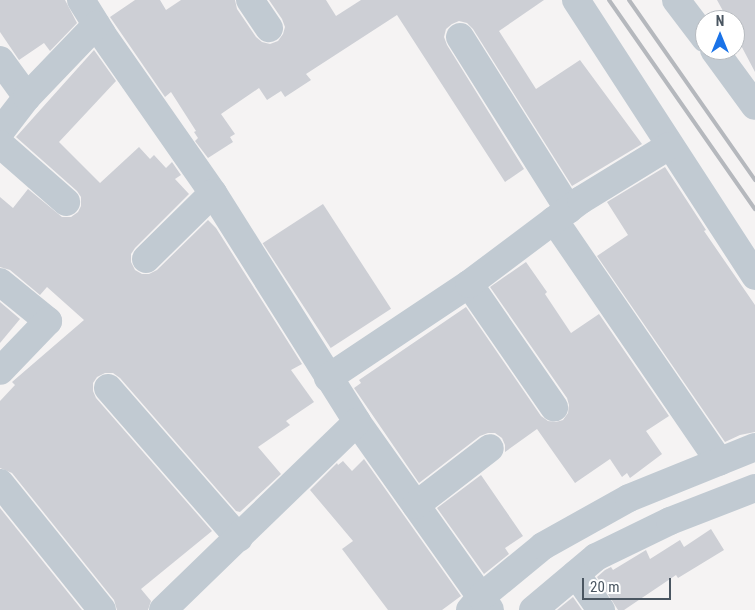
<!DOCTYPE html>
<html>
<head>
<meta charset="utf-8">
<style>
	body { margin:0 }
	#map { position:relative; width:755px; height:610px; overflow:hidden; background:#f5f3f3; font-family:"Roboto Condensed",sans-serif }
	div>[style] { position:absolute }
	.building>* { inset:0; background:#cdcfd5; transform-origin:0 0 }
	.minor>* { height:28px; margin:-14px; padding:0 14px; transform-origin:14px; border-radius:14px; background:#c1cad2 }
	.rail>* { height:4px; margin:-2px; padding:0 2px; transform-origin:2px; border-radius:2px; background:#b5b8bd }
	span { translate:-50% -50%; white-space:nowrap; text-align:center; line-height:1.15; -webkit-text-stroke:5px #fff; paint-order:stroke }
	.north { position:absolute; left:695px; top:10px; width:50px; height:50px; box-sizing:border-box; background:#fff; border:1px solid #b7bbc0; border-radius:50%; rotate:0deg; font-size:14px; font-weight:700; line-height:20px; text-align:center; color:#4a5661 }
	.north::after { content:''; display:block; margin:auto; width:18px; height:22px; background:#1a73e8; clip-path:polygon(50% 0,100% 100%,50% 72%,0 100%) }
	.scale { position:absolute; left:582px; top:578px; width:89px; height:22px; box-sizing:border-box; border:2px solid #4a5661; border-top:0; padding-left:6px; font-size:15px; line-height:18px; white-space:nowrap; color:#4a5661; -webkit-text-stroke:4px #fff; paint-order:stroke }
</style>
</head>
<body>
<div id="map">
	<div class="building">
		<div style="clip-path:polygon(0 0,65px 0,77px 23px,50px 51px,44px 43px,19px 60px,0 32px)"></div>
		<div style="clip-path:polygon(135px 0,160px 0,166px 10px,181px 0,235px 0,237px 9px,256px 37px,262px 42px,270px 44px,278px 41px,283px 34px,285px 27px,282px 19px,269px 0,326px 0,336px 16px,361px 0,544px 0,499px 31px,536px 89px,580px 60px,642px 144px,572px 186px,473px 29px,467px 23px,459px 21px,452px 24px,446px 29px,444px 37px,447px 45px,524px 169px,505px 182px,397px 15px,306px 74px,311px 80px,285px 97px,281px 91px,267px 100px,259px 88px,221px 114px,235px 134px,230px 137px,233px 142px,208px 158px,195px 141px,198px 138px,194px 132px,196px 131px,171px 92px,165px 97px,110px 17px)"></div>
		<div style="clip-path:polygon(717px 0,755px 0,755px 72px,735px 34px,735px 20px,728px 20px)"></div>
		<div style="clip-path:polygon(94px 50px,116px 81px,59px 142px,100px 183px,139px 147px,150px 159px,154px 155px,166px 168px,172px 162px,181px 175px,175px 179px,189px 194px,135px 248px,131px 254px,131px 262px,135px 270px,142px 274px,149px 274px,157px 270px,208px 220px,216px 228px,302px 364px,291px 370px,314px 402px,286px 421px,290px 425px,258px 447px,281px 474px,240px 512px,236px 511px,120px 378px,113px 373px,105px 373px,97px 377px,93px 383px,93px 391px,96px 398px,212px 531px,141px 589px,151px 601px,148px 610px,117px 610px,114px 600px,12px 473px,0 468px,0 401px,15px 385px,12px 382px,84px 320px,47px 287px,40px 295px,10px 270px,0 267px,0 197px,13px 208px,28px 189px,62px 217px,71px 217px,78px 212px,81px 206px,81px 197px,77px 191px,16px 137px)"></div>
		<div style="clip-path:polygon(665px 167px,706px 230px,704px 231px,755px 305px,755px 432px,740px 435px,725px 442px,597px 256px,628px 235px,607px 202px)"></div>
		<div style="left:323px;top:204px;width:125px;height:72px;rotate:57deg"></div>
		<div style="clip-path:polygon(526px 262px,547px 292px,545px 294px,571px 333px,599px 314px,669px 416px,646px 431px,662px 454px,630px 478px,627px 473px,622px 477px,610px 459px,575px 483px,537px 429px,505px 452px,505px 445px,502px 438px,495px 433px,488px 433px,480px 436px,419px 483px,354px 388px,361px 383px,359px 380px,466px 307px,541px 416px,548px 421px,556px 422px,563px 420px,568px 413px,569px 405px,567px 398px,490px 287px)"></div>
		<div style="clip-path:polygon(0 302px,20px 319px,0 343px)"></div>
		<div style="clip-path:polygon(364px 459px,461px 596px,442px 610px,388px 610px,342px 549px,353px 541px,310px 490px,337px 463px,338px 465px,343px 461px,352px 471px)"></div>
		<div style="clip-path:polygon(481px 475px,523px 536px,505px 548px,509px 554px,484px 574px,437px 508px)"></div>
		<div style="clip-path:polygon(0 508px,82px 610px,0 610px)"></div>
		<div style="clip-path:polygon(711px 529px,724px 550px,678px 578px,676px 575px,624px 610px,618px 610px,597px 577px,605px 570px,611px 567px,613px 570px,646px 550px,650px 559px,680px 540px,684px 547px)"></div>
		<div style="clip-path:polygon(573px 597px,582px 610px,557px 610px)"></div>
	</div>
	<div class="minor">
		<div style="left:81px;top:0;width:40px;rotate:58deg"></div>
		<div style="left:102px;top:34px;width:194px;rotate:55.1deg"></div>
		<div style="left:213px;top:193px;width:271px;rotate:57.8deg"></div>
		<div style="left:357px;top:422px;width:230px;rotate:54.7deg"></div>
		<div style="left:250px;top:0;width:34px;rotate:56deg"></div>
		<div style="left:576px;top:0;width:329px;rotate:57deg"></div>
		<div style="left:676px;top:0;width:48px;rotate:52.7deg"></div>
		<div style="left:460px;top:37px;width:204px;rotate:57.8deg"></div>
		<div style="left:714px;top:50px;width:69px;rotate:53.8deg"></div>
		<div style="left:0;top:60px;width:46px;rotate:53.9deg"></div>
		<div style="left:27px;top:97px;width:44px;rotate:127.6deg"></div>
		<div style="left:27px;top:97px;width:100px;rotate:-46.2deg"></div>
		<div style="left:0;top:144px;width:88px;rotate:41.3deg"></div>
		<div style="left:554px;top:220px;width:293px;rotate:55.6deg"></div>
		<div style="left:146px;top:259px;width:94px;rotate:-44.6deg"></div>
		<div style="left:0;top:282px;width:62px;rotate:39.1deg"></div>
		<div style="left:48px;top:321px;width:69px;rotate:133.8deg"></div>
		<div style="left:469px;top:284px;width:150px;rotate:55.4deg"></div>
		<div style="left:328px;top:378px;width:169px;rotate:-33.7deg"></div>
		<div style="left:469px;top:284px;width:140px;rotate:-36.9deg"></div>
		<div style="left:581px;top:200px;width:103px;rotate:-31.5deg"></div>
		<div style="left:108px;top:388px;width:199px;rotate:48.9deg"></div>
		<div style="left:0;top:483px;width:163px;rotate:51.2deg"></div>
		<div style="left:416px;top:505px;width:93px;rotate:-37.6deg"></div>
		<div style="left:576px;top:574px;width:44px;rotate:55.2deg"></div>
		<div style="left:163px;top:610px;width:270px;rotate:-44.1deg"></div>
		<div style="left:470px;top:610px;width:17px;rotate:-50deg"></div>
		<div style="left:481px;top:597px;width:80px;rotate:-39.4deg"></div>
		<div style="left:543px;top:546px;width:98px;rotate:-29.2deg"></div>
		<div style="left:629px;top:498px;width:136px;rotate:-22deg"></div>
		<div style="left:533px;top:610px;width:82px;rotate:-40.1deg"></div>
		<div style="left:596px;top:557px;width:82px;rotate:-25.9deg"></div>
		<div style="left:670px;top:521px;width:91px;rotate:-21.2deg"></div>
	</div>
	<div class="rail">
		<div style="left:609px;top:0;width:255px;rotate:55.1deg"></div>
		<div style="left:629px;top:0;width:220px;rotate:55deg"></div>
	</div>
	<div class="north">N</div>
	<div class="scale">20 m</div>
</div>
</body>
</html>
